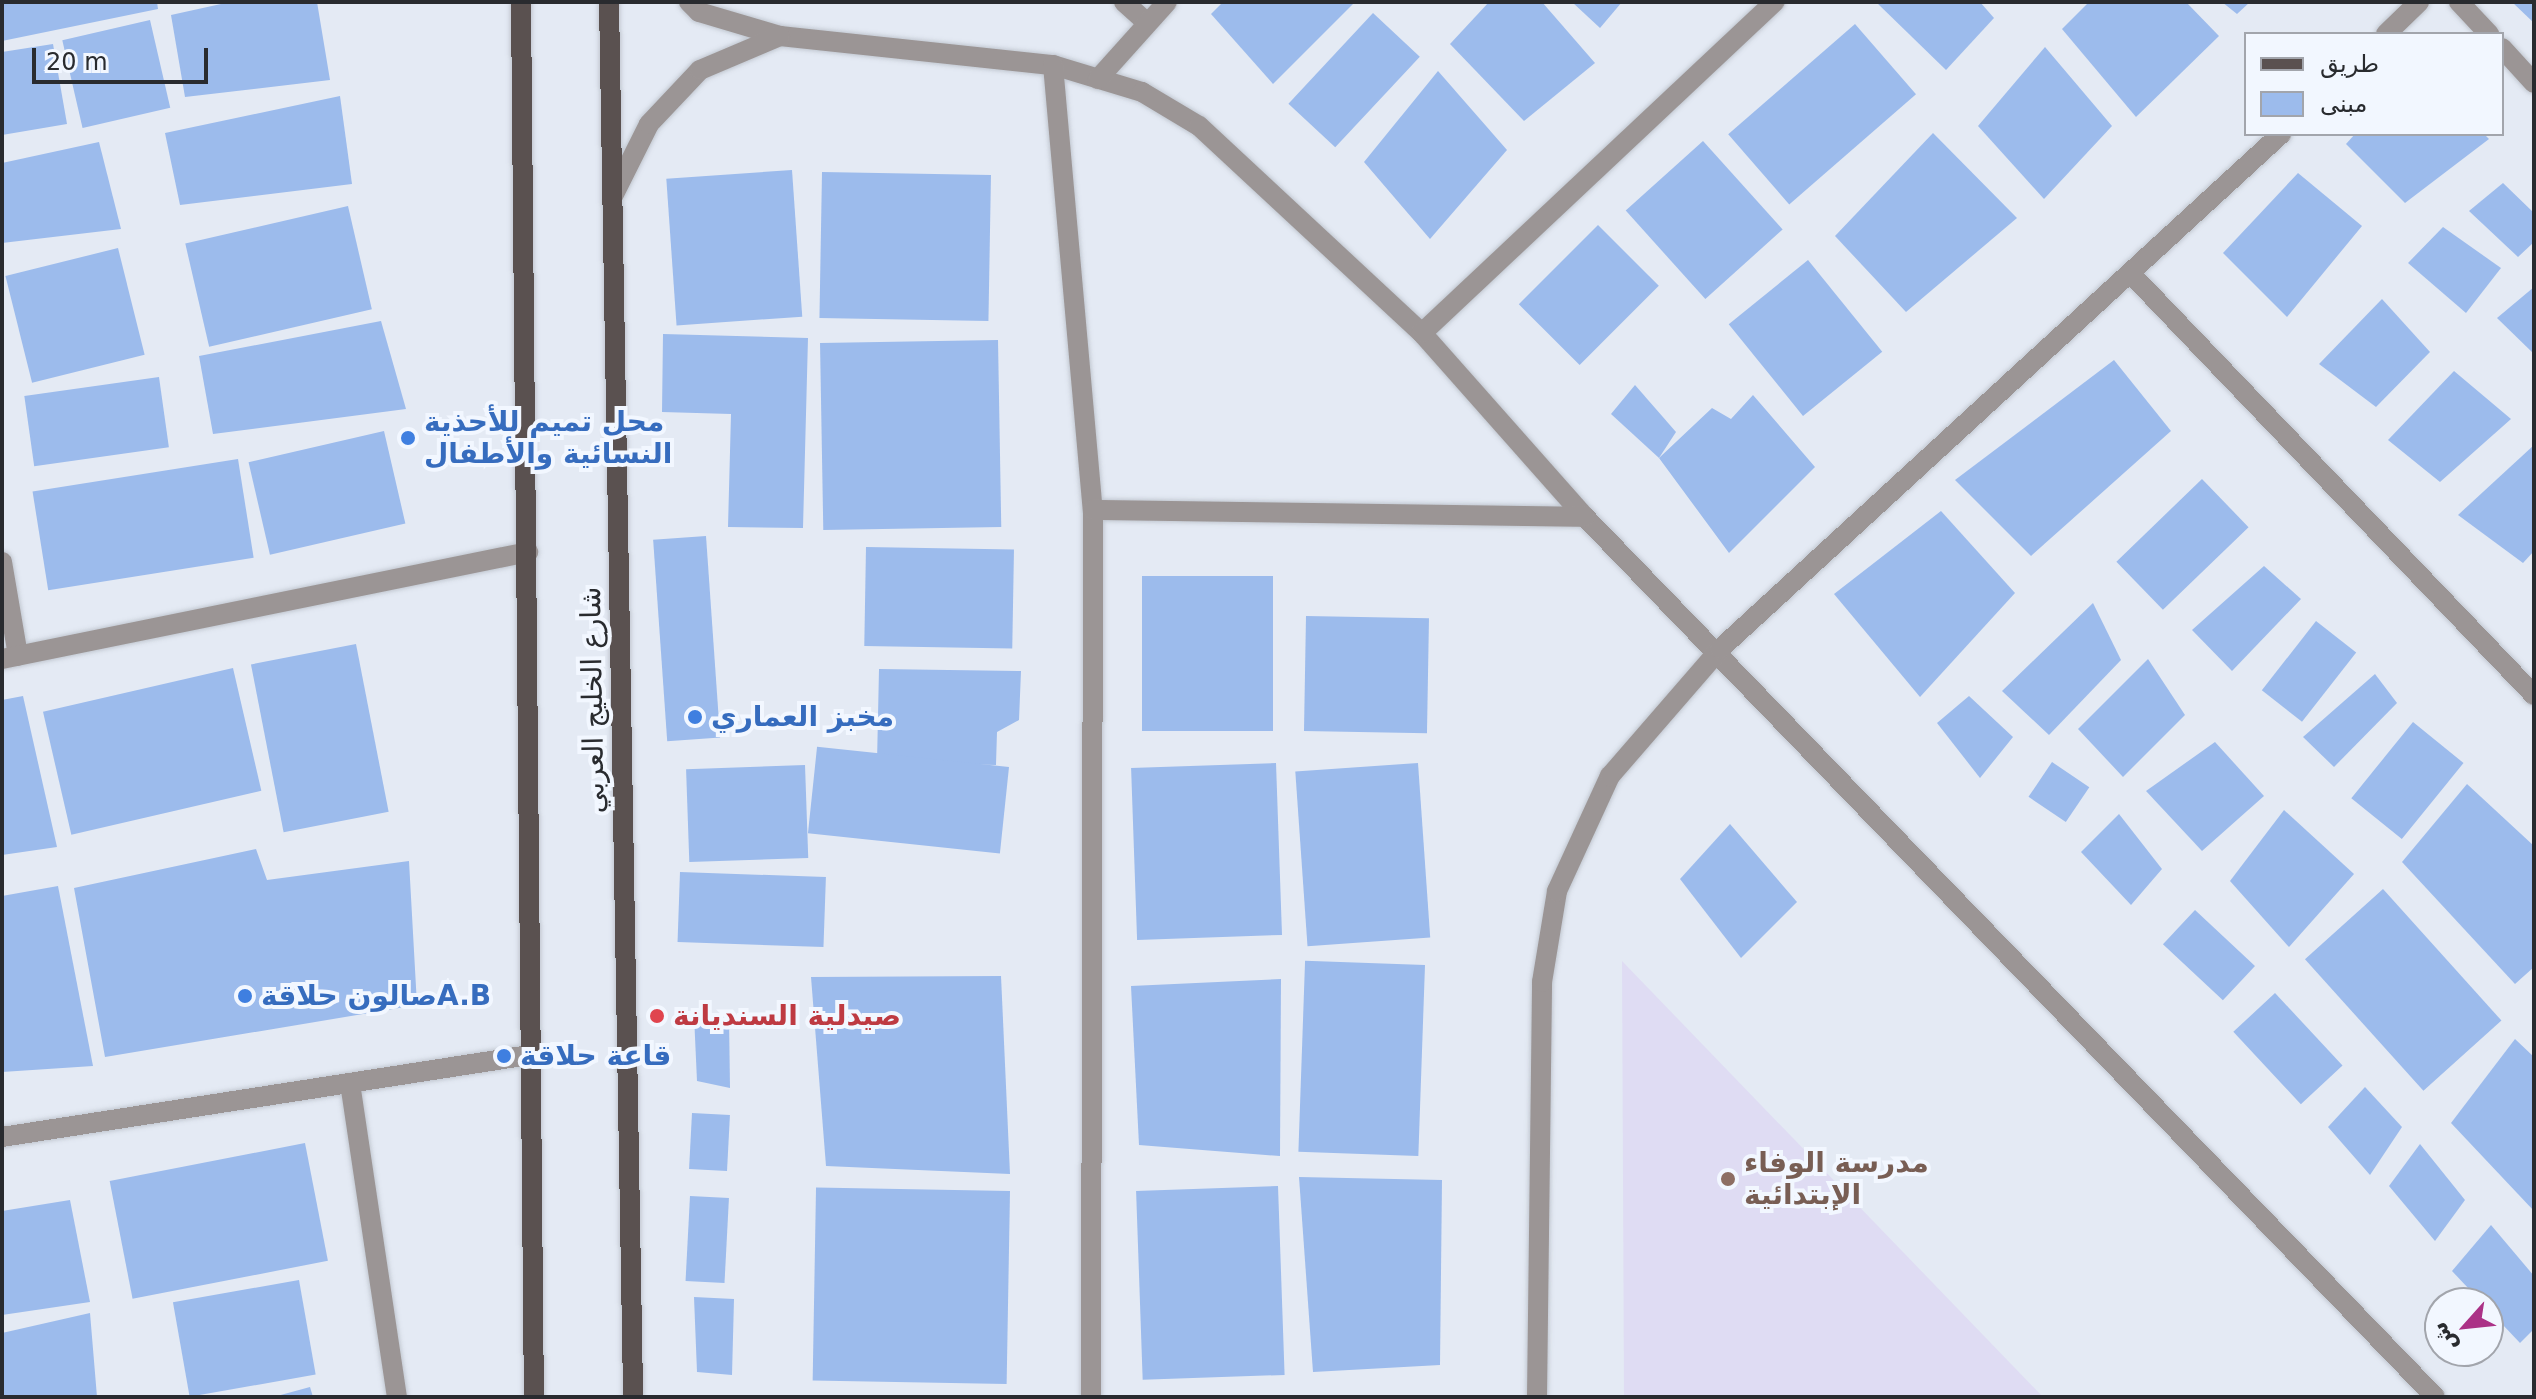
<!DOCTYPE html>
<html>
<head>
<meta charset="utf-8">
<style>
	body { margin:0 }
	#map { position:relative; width:2536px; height:1399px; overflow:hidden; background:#e4eaf4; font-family:"DejaVu Sans","Noto Naskh Arabic",sans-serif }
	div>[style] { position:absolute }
	.education>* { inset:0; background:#dfdcf3 }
	.building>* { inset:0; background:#9cbbec; transform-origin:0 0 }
	.roads { filter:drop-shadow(0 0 2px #c2c8d1) drop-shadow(0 0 2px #c2c8d1) }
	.service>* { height:20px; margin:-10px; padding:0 10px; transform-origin:10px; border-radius:10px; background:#9b9595 }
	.minor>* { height:20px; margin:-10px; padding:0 10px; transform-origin:10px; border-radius:10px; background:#9b9595 }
	.primary>* { height:20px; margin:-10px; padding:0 10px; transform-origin:10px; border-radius:10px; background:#5a5150 }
	.dots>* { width:22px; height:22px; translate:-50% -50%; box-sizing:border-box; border:4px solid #f2f7ff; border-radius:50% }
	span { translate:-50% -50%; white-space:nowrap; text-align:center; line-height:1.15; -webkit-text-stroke:8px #f2f7ff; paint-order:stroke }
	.shop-label { font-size:28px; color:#366cbe; font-weight:700 }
	.left { translate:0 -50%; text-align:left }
	.street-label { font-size:28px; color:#292b2f }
	.health-label { font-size:28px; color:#be3a42; font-weight:700 }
	.education-label { font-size:28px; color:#785e54; font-weight:700 }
	.frame { position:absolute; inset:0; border:4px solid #292b2f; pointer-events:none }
	.legend { position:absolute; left:2244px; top:32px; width:260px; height:104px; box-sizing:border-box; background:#f2f7ff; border:2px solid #a2a5ac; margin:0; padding:10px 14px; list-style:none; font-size:24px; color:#292b2f }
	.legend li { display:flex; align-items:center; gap:16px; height:40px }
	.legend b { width:40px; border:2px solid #a2a5ac }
	.north { position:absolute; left:2424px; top:1287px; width:80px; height:80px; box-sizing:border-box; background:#f2f7ff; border:2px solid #a2a5ac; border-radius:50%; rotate:243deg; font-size:22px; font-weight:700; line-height:32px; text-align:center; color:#292b2f }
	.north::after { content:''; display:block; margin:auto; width:28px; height:36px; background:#ab3287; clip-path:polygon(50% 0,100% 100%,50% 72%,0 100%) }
	.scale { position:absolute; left:32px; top:48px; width:176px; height:36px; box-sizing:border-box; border:4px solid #292b2f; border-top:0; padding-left:10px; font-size:24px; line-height:28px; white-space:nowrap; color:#292b2f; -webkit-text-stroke:6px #f2f7ff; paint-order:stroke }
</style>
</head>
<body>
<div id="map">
	<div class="education">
		<div style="clip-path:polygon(1622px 961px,2043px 1397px,1624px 1397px)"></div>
	</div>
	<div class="building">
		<div style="clip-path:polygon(2px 2px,157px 2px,158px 9px,2px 41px)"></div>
		<div style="clip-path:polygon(230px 2px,317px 2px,330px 80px,185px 97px,171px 15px)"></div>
		<div style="clip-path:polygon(1223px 2px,1355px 2px,1273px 84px,1211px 14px)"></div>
		<div style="clip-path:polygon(1489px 2px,1542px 2px,1595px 63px,1524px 121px,1450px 44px)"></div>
		<div style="clip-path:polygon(1572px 2px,1622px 2px,1600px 28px)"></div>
		<div style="clip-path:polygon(1876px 2px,1980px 2px,1994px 18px,1946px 70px)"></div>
		<div style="clip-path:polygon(2089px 2px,2186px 2px,2219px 36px,2136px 117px,2062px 29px)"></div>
		<div style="clip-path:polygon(2222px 2px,2250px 2px,2237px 14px)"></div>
		<div style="clip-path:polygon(2512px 2px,2534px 2px,2534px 23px)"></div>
		<div style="left:1373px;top:13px;width:64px;height:124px;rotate:43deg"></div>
		<div style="left:150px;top:20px;width:90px;height:90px;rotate:77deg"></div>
		<div style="left:1855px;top:24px;width:93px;height:168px;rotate:49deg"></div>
		<div style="clip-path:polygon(53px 44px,67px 124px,2px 135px,2px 52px)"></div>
		<div style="clip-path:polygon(2045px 47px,2112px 126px,2044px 199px,1978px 126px)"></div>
		<div style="clip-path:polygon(1438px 71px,1507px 150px,1430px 239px,1364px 162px)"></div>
		<div style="clip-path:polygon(340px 96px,352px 184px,180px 205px,165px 133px)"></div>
		<div style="clip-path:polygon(1933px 133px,2017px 218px,1906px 312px,1835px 236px)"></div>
		<div style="clip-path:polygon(2355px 134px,2484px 134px,2489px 139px,2405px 203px,2346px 144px)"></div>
		<div style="left:1703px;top:141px;width:119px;height:104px;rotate:48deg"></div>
		<div style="clip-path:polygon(99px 142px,121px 229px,2px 243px,2px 163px)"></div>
		<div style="left:792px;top:170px;width:147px;height:126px;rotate:86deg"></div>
		<div style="left:822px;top:172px;width:169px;height:146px;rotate:1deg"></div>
		<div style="clip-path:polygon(2298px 173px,2362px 226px,2287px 317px,2223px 253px)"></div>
		<div style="clip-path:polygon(2503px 183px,2534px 213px,2534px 242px,2518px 257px,2469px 211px)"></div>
		<div style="left:348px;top:206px;width:106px;height:167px;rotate:77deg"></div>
		<div style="left:1598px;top:225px;width:86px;height:112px;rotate:45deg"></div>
		<div style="clip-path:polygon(2443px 227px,2501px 268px,2466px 313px,2408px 263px)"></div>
		<div style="left:118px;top:248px;width:110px;height:116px;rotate:76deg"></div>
		<div style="left:1808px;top:260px;width:118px;height:102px;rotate:51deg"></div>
		<div style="clip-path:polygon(2534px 287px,2534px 354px,2497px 318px)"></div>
		<div style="clip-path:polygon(2382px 299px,2430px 352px,2376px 407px,2319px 364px)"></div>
		<div style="clip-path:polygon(381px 321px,406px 409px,213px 434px,199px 356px)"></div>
		<div style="clip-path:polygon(663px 334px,808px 338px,803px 528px,728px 527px,731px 414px,662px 412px)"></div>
		<div style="left:998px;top:340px;width:187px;height:178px;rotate:89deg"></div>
		<div style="clip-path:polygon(2114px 360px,2171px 431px,2031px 556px,1955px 480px)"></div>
		<div style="clip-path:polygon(2454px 371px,2511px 419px,2440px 482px,2388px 440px)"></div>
		<div style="left:159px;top:377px;width:71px;height:136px;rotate:82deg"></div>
		<div style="clip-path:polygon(1635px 385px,1676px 432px,1659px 458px,1611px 414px)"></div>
		<div style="clip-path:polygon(1753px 395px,1815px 467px,1729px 553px,1659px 458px,1712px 408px,1731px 419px)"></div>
		<div style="left:384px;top:431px;width:95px;height:139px;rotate:77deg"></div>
		<div style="clip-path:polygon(2534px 445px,2534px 551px,2523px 563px,2458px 515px)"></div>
		<div style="left:238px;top:459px;width:100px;height:208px;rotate:81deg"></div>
		<div style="left:2202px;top:479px;width:67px;height:119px;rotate:46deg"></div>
		<div style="clip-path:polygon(1941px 511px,2015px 593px,1920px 697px,1834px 594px)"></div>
		<div style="left:706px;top:536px;width:202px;height:53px;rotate:86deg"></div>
		<div style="left:866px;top:547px;width:148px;height:99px;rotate:1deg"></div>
		<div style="clip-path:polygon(2264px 566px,2301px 599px,2232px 671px,2192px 630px)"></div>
		<div style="left:1142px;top:576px;width:131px;height:155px"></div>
		<div style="clip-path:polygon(2093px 603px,2121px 660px,2049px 735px,2002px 691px)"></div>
		<div style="left:1306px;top:616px;width:123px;height:115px;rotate:1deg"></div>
		<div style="left:2316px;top:621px;width:51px;height:88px;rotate:38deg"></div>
		<div style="left:356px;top:644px;width:171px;height:107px;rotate:79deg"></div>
		<div style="clip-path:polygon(2148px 659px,2185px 715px,2123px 777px,2078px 729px)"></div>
		<div style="left:233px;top:668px;width:126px;height:195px;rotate:77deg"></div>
		<div style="clip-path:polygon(879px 669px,1021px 671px,1019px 720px,997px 732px,996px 765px,877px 762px)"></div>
		<div style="clip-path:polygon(2375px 674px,2397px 703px,2334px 767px,2303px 737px)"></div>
		<div style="clip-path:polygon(23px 696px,57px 847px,2px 855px,2px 700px)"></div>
		<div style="clip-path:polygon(1969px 696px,2013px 737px,1980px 778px,1937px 723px)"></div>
		<div style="left:2413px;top:722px;width:65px;height:98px;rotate:39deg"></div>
		<div style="clip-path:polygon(2215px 742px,2264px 796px,2202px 851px,2146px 791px)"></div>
		<div style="left:2052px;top:762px;width:45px;height:42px;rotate:34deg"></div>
		<div style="left:1276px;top:763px;width:172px;height:145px;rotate:88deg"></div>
		<div style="left:1418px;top:763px;width:175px;height:123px;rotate:86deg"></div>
		<div style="left:805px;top:765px;width:93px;height:119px;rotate:88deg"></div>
		<div style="left:1009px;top:767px;width:87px;height:193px;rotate:96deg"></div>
		<div style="clip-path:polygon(2467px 784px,2534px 846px,2534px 967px,2515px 984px,2402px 862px)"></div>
		<div style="clip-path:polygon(2284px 810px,2354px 874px,2289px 947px,2230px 881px)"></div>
		<div style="clip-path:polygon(2119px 814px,2162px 869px,2131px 905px,2081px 852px)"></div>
		<div style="clip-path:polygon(1730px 824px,1797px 902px,1741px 958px,1680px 879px)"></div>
		<div style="clip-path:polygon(256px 849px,267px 880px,409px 861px,417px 1005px,105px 1057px,74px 888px)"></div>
		<div style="left:680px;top:872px;width:146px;height:70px;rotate:2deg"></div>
		<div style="clip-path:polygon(58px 886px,93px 1066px,2px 1072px,2px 896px)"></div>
		<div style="left:2383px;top:889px;width:177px;height:105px;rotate:48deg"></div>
		<div style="left:2195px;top:910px;width:82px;height:47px;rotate:43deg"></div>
		<div style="left:1425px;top:965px;width:191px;height:120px;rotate:92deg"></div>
		<div style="clip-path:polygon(1001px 976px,1010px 1174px,826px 1166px,811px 977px)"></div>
		<div style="clip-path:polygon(1281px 979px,1280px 1156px,1139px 1145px,1131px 986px)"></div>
		<div style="left:2275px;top:993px;width:99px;height:57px;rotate:47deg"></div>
		<div style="clip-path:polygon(694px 1015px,729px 1018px,730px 1088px,697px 1081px)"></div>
		<div style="clip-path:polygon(2515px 1039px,2534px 1057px,2534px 1211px,2451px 1123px)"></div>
		<div style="clip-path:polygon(2365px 1087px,2402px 1127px,2370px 1175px,2328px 1127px)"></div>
		<div style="left:692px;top:1113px;width:38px;height:56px;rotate:3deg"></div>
		<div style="left:305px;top:1143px;width:120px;height:199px;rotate:79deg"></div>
		<div style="clip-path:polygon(2420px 1144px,2465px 1200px,2435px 1241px,2389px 1186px)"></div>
		<div style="clip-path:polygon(1299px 1177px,1442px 1180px,1440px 1365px,1313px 1372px)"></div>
		<div style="left:1278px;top:1186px;width:189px;height:142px;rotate:88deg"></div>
		<div style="left:1010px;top:1191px;width:193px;height:194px;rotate:91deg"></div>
		<div style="left:690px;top:1196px;width:39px;height:85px;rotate:3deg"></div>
		<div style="clip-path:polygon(70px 1200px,90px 1302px,2px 1315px,2px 1211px)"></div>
		<div style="clip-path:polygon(2491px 1225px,2534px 1276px,2534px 1329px,2520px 1343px,2452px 1271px)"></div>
		<div style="left:299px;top:1280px;width:96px;height:128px;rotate:80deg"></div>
		<div style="clip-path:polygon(694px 1297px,734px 1299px,732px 1375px,697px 1372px)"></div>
		<div style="clip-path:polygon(90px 1313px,97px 1397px,2px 1397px,2px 1333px)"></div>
		<div style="clip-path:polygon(310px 1387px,313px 1397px,278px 1397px,277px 1396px)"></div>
	</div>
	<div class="roads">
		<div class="service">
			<div style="left:350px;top:1083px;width:317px;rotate:81.5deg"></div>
		</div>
		<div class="minor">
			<div style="left:689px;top:2px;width:14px;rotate:45deg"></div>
			<div style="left:699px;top:12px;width:84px;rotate:16.5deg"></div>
			<div style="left:780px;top:36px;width:275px;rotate:6.1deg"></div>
			<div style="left:1053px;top:65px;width:93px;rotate:16.9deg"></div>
			<div style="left:1142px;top:92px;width:66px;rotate:30.8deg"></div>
			<div style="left:1199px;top:126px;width:304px;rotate:42.9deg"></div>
			<div style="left:1422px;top:333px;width:246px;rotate:48.5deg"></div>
			<div style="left:1585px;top:517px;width:1223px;rotate:45.99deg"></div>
			<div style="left:1124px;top:2px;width:30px;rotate:42deg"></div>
			<div style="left:2459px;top:2px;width:44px;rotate:46.8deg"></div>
			<div style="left:2386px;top:34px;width:46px;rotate:-44.1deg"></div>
			<div style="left:2502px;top:48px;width:47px;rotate:47.6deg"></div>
			<div style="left:1053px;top:65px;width:447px;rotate:84.9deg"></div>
			<div style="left:1093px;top:510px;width:887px;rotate:90.13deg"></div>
			<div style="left:1098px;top:79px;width:103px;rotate:-48.1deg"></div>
			<div style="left:613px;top:196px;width:80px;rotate:-63.4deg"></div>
			<div style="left:649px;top:124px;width:74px;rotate:-46.6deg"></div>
			<div style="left:700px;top:70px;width:87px;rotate:-23deg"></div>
			<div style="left:2133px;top:276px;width:580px;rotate:46.26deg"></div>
			<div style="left:1422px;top:333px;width:484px;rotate:-43.2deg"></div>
			<div style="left:1093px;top:510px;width:492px;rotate:0.8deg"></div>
			<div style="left:2px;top:562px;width:95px;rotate:80.3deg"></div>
			<div style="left:2px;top:659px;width:537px;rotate:-11.5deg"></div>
			<div style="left:2px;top:1137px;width:533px;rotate:-8.84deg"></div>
			<div style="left:1537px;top:1397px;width:415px;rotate:-89.3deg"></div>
			<div style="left:1542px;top:982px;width:92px;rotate:-80.6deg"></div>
			<div style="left:1557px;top:891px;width:127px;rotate:-65.3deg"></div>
			<div style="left:1610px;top:776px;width:168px;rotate:-49.1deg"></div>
			<div style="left:1720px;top:649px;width:762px;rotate:-42.55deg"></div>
		</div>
		<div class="primary">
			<div style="left:521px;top:2px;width:1395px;rotate:89.47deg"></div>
			<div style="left:609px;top:2px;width:1395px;rotate:89.01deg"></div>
		</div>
	</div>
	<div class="dots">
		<div style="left:408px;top:438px;background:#3f7fe0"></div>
		<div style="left:695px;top:717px;background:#3f7fe0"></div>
		<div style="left:245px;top:996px;background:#3f7fe0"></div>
		<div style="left:657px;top:1016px;background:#e0444e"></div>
		<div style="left:504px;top:1056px;background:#3f7fe0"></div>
		<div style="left:1728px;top:1179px;background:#8d6e63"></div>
	</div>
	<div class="shop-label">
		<span class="left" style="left:424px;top:438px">محل تميم للأحذية<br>النسائية والأطفال</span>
		<span class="left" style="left:711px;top:717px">مخبز العماري</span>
		<span class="left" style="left:261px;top:996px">صالون حلاقةA.B</span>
		<span class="left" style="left:520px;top:1056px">قاعة حلاقة</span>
	</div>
	<div class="street-label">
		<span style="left:593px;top:700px;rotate:-91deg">شارع الخليج العربي</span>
	</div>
	<div class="health-label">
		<span class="left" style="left:673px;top:1016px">صيدلية السنديانة</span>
	</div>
	<div class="education-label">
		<span class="left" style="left:1744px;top:1179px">مدرسة الوفاء<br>الإبتدائية</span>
	</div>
	<div class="frame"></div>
	<ul class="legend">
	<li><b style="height:10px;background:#5a5150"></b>طريق</li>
	<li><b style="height:22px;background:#9cbbec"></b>مبنى</li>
	</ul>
	<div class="north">ش</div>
	<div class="scale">20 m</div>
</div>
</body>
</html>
